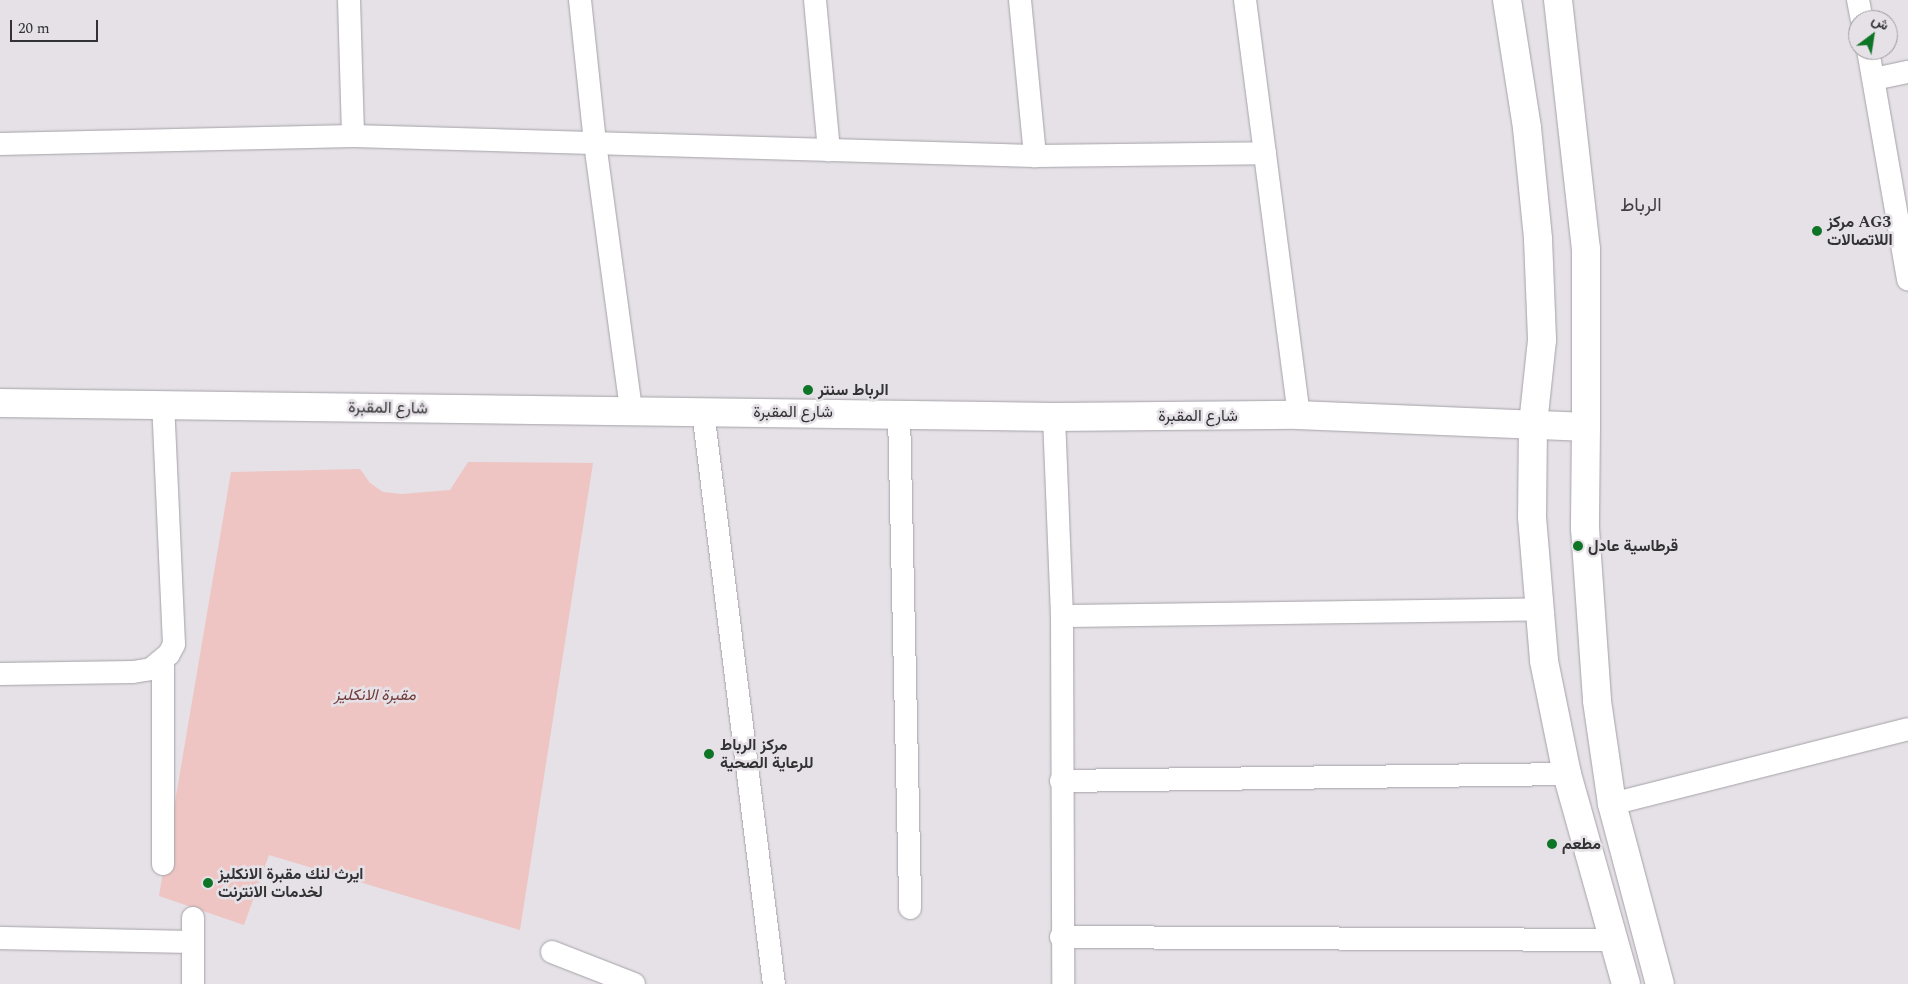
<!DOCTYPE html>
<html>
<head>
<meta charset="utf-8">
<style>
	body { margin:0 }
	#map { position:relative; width:1908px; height:984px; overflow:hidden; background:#e5e1e7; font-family:Spectral,Vazirmatn,serif }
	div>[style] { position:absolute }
	.green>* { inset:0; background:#eec5c2 }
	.roads { filter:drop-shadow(0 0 1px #a5a2a7) drop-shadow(0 0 1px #a5a2a7) }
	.minor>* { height:22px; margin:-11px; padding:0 11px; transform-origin:11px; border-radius:11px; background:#fff }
	.tertiary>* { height:28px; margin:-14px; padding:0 14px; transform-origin:14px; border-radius:14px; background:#fff }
	.secondary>* { height:28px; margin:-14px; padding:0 14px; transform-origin:14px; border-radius:14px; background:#fff }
	.dots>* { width:14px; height:14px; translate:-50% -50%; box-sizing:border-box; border:2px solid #e5e1e7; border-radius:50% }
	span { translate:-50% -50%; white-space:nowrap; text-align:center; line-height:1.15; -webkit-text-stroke:5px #e5e1e7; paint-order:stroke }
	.poi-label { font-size:16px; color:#323133; font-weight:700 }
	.left { translate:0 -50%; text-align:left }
	.street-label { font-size:16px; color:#323133 }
	.park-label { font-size:16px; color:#723b39; font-style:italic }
	.quarter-label { font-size:19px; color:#403e42 }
	.north { position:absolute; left:1848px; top:10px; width:50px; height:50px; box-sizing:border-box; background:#e5e1e7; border:1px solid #9d9b9f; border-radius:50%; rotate:31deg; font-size:14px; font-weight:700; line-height:20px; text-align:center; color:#323133 }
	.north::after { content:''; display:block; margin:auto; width:18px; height:22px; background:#0f7526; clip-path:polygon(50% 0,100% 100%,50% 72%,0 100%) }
	.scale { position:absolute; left:10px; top:20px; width:88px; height:22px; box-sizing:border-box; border:2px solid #323133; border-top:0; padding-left:6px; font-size:15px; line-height:18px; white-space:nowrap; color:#323133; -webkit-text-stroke:4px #e5e1e7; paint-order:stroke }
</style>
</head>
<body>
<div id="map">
	<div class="green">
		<div style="clip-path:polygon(468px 462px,593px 463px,520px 930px,269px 855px,244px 925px,159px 896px,231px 472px,360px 469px,370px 483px,383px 492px,402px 494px,450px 490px)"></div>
	</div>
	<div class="roads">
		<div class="minor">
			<div style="left:349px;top:0;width:136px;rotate:88.3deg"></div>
			<div style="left:580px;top:0;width:144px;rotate:84deg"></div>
			<div style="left:595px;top:143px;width:269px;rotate:82.3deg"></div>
			<div style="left:815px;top:0;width:151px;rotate:84.7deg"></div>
			<div style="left:1020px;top:0;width:157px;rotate:84.5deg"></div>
			<div style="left:1245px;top:0;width:418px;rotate:82.6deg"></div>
			<div style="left:1858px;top:0;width:20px;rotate:79deg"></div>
			<div style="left:1868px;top:50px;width:233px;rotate:80.1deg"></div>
			<div style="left:1874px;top:79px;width:35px;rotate:-12deg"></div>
			<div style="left:0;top:144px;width:353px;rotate:-1.3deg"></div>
			<div style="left:353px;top:136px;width:682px;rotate:1.68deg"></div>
			<div style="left:1035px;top:156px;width:230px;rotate:-0.7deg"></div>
			<div style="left:703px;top:411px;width:577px;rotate:82.94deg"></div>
			<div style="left:899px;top:413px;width:495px;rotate:88.7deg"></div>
			<div style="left:1054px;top:417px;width:199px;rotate:87.7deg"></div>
			<div style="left:1062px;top:616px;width:368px;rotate:89.8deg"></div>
			<div style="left:1062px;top:616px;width:476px;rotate:-0.8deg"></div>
			<div style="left:163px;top:662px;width:202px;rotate:90deg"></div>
			<div style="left:0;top:674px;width:133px;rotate:-0.9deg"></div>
			<div style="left:133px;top:672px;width:18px;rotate:-9deg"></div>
			<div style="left:151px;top:669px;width:23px;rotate:-40deg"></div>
			<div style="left:169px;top:654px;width:11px;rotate:-63deg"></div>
			<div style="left:174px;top:644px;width:238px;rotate:-92.6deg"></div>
			<div style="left:1061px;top:781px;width:506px;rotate:-0.79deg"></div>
			<div style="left:1612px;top:804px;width:305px;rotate:-14.2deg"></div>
			<div style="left:193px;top:918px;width:66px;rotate:90deg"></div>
			<div style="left:1061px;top:937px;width:554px;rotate:0.31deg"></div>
			<div style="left:0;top:938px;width:192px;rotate:1.2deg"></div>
			<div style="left:552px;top:952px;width:88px;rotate:21.3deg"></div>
		</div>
		<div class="tertiary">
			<div style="left:1507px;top:0;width:130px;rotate:81.1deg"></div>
			<div style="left:1527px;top:128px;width:112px;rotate:84.3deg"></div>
			<div style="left:1538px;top:239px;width:101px;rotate:87.7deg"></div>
			<div style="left:1542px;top:340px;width:84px;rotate:96.1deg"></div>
			<div style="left:1558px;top:0;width:251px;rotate:83.6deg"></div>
			<div style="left:1586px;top:249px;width:178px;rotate:90deg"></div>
		</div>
		<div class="secondary">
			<div style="left:0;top:403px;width:1054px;rotate:0.76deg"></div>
			<div style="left:1054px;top:417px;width:245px;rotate:-0.5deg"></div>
			<div style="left:1299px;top:415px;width:287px;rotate:2.4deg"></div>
			<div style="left:1586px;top:427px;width:101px;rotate:90.6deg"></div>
			<div style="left:1585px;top:528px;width:173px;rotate:86deg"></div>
			<div style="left:1597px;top:701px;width:104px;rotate:81.7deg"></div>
			<div style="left:1612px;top:804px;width:186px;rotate:75.1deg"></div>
			<div style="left:1533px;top:424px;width:93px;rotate:90.6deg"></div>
			<div style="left:1532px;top:517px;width:144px;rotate:85.2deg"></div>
			<div style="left:1544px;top:661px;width:115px;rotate:78.5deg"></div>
			<div style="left:1567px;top:774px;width:218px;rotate:74.3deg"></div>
		</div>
	</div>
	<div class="dots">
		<div style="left:1817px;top:231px;background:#0f7526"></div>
		<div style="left:808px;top:390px;background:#0f7526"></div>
		<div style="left:1578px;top:546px;background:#0f7526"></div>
		<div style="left:709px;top:754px;background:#0f7526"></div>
		<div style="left:1552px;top:844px;background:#0f7526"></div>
		<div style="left:208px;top:883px;background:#0f7526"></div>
	</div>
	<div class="poi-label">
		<span class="left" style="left:1827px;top:231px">مركز AG3<br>اللاتصالات</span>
		<span class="left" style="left:818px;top:390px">الرباط سنتر</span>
		<span class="left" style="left:1588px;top:546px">قرطاسية عادل</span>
		<span class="left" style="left:720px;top:754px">مركز الرباط<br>للرعاية الصحية</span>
		<span class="left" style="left:1562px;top:844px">مطعم</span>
		<span class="left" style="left:218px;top:883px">ايرث لنك مقبرة الانكليز<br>لخدمات الانترنت</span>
	</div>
	<div class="street-label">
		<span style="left:388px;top:408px;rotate:1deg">شارع المقبرة</span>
		<span style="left:793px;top:412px">شارع المقبرة</span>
		<span style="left:1198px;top:416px">شارع المقبرة</span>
	</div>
	<div class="park-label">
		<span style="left:375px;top:695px">مقبرة الانكليز</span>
	</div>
	<div class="quarter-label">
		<span style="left:1641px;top:206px">الرباط</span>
	</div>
	<div class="north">ش</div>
	<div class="scale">20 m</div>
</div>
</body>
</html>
